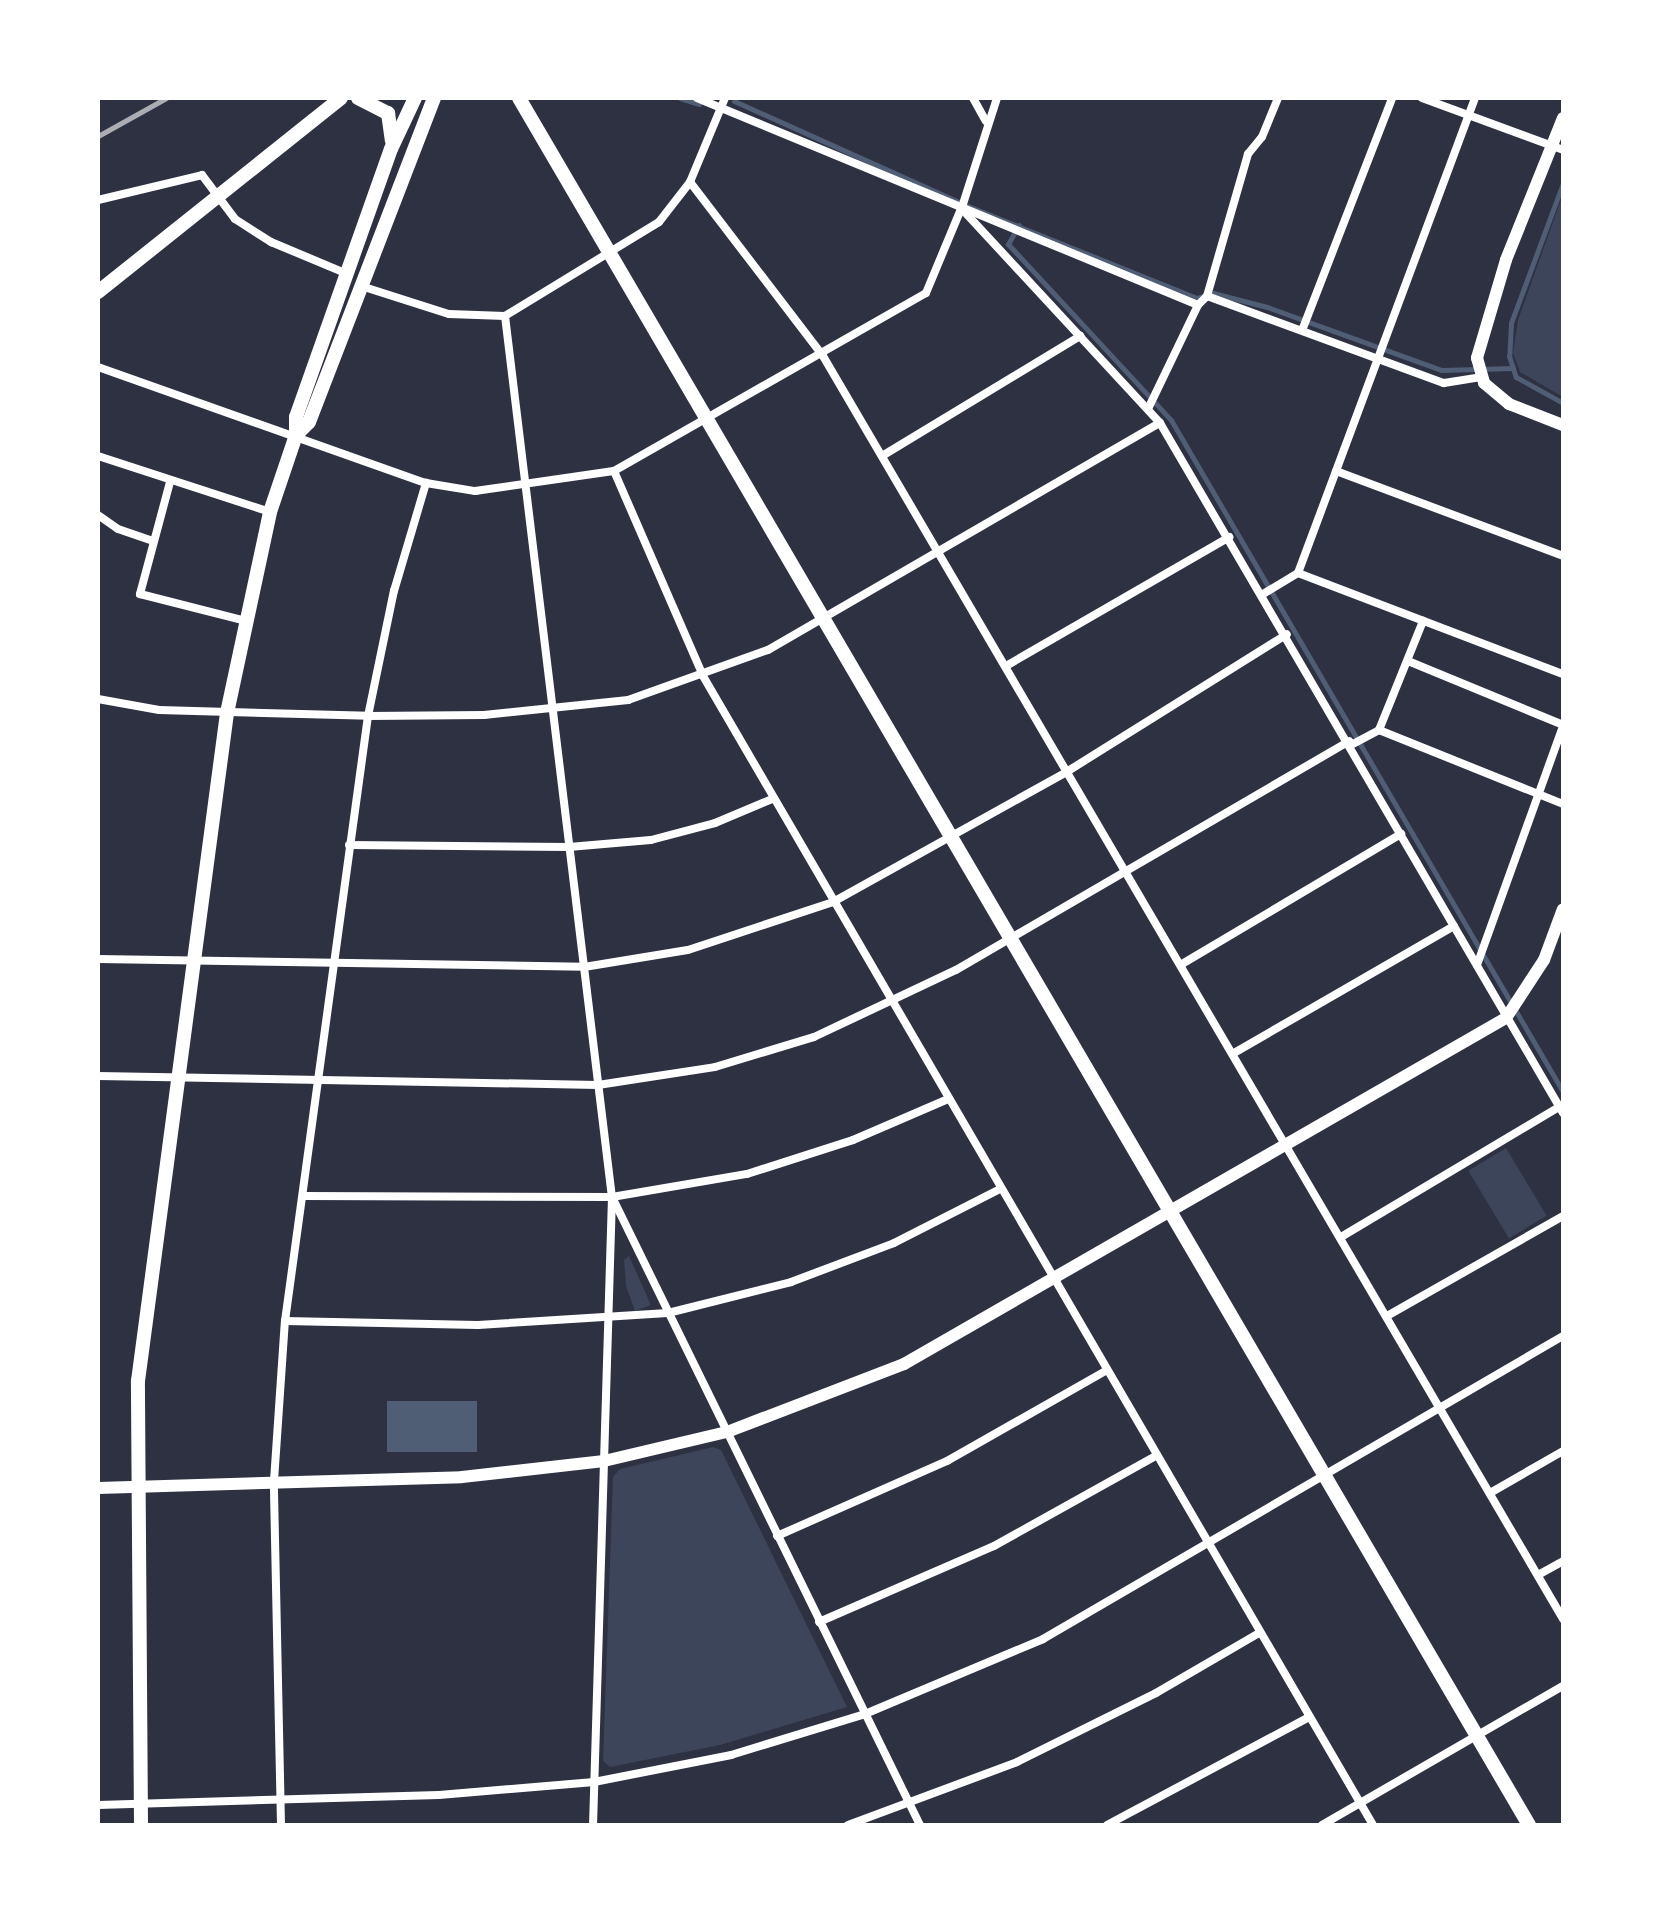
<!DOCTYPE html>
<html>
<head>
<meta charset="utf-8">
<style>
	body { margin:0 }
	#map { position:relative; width:1661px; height:1923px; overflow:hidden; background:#2d3142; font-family:Figtree,sans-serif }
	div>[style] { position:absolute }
	.green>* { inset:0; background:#3c4559; transform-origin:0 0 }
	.water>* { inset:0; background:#4f5d75; transform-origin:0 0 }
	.stream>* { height:5px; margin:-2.5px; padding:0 2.5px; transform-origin:2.5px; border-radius:2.5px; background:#4f5d75 }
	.minor>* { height:8px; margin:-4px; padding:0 4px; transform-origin:4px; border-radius:4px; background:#fff }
	.tertiary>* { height:12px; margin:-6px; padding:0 6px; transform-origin:6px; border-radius:6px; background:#fff }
	.secondary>* { height:14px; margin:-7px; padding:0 7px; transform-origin:7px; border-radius:7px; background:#fff }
	.rail>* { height:5px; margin:-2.5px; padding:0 2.5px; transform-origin:2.5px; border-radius:2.5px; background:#abadb3 }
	span { translate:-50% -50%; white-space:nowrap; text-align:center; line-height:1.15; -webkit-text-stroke:8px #fff; paint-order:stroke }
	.frame { position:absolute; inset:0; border:100px solid #fff; pointer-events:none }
</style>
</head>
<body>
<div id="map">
	<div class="green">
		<div style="clip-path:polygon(1563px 194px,1563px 397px,1520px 372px,1513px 353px,1518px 320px)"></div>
		<div style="left:1506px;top:1148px;width:79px;height:44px;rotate:59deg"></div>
		<div style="clip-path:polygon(629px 1256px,651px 1305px,635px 1311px,626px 1286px,624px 1260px)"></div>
		<div style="clip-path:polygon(713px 1447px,721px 1450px,847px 1707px,720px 1745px,610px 1767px,603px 1761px,613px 1477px,620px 1469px)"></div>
	</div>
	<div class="water">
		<div style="left:387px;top:1401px;width:90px;height:51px"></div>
	</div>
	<div class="stream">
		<div style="left:680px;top:98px;width:20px;rotate:18deg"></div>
		<div style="left:734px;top:101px;width:251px;rotate:24.2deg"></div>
		<div style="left:963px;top:204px;width:252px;rotate:21.9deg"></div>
		<div style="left:1197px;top:298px;width:17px;rotate:-17deg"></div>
		<div style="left:1213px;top:293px;width:56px;rotate:14.5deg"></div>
		<div style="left:1267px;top:307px;width:185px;rotate:19.9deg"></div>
		<div style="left:1441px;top:370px;width:72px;rotate:-1.6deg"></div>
		<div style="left:1563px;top:183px;width:149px;rotate:110.4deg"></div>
		<div style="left:1511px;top:323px;width:33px;rotate:93deg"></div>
		<div style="left:1509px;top:356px;width:22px;rotate:72deg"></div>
		<div style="left:1516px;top:377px;width:54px;rotate:29deg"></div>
		<div style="left:1019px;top:225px;width:22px;rotate:120deg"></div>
		<div style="left:1008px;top:244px;width:240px;rotate:47.2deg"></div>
		<div style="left:1171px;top:420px;width:778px;rotate:59.74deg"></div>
	</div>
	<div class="minor">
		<div style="left:697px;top:98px;width:542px;rotate:22.45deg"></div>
		<div style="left:1198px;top:305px;width:13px;rotate:-45deg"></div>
		<div style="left:1207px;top:296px;width:252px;rotate:20.2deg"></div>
		<div style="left:1444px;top:383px;width:39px;rotate:-9deg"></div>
		<div style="left:973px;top:98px;width:26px;rotate:61deg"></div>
		<div style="left:1422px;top:98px;width:150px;rotate:20.2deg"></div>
		<div style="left:690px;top:182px;width:219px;rotate:52.6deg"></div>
		<div style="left:823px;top:356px;width:1464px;rotate:59.63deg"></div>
		<div style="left:98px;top:200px;width:107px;rotate:-13.5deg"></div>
		<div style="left:202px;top:175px;width:55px;rotate:53.1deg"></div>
		<div style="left:235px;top:219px;width:43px;rotate:32.6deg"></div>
		<div style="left:271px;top:242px;width:80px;rotate:22.7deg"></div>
		<div style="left:961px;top:208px;width:293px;rotate:47.2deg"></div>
		<div style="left:1160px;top:423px;width:799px;rotate:59.71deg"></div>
		<div style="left:361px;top:286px;width:92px;rotate:17.7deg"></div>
		<div style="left:449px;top:314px;width:56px;rotate:2deg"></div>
		<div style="left:505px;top:316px;width:180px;rotate:-31.4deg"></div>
		<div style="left:659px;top:222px;width:51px;rotate:-52.2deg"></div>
		<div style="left:690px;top:182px;width:91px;rotate:-67.4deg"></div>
		<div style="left:1207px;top:296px;width:148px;rotate:-73.9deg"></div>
		<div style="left:1248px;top:154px;width:22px;rotate:-51deg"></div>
		<div style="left:1262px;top:137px;width:42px;rotate:-67.7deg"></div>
		<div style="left:505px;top:316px;width:887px;rotate:83.08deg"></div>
		<div style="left:612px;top:1197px;width:628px;rotate:91.73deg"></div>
		<div style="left:1303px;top:328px;width:247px;rotate:-68.8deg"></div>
		<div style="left:98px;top:367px;width:348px;rotate:19.5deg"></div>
		<div style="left:426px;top:483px;width:50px;rotate:9.3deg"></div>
		<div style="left:475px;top:491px;width:140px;rotate:-8.2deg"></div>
		<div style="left:614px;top:471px;width:359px;rotate:-29.7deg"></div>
		<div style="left:926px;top:293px;width:96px;rotate:-67.4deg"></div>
		<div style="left:963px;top:204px;width:111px;rotate:-72.2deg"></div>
		<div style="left:1148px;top:409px;width:115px;rotate:-64.3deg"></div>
		<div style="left:98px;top:456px;width:181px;rotate:18deg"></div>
		<div style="left:882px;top:456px;width:232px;rotate:-31.2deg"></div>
		<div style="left:614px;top:471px;width:223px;rotate:66.5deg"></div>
		<div style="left:703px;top:676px;width:1330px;rotate:59.75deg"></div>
		<div style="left:1336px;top:471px;width:242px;rotate:20.5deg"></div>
		<div style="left:170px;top:482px;width:116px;rotate:105deg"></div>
		<div style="left:140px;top:594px;width:109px;rotate:14.3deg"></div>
		<div style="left:98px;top:515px;width:24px;rotate:35deg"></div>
		<div style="left:118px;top:529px;width:37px;rotate:19deg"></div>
		<div style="left:1298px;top:573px;width:284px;rotate:20.9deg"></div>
		<div style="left:1263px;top:594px;width:41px;rotate:-31deg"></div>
		<div style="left:1298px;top:573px;width:507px;rotate:-69.56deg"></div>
		<div style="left:1408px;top:661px;width:168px;rotate:22.4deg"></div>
		<div style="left:1006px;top:666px;width:258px;rotate:-30deg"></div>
		<div style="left:98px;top:699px;width:62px;rotate:10.2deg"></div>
		<div style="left:159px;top:710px;width:209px;rotate:1.6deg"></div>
		<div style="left:368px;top:716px;width:116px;rotate:-0.5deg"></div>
		<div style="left:484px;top:715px;width:145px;rotate:-5.9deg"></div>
		<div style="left:628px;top:700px;width:149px;rotate:-19.7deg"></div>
		<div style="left:768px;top:650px;width:453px;rotate:-30.1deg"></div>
		<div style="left:1379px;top:730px;width:198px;rotate:21.9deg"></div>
		<div style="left:1351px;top:745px;width:32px;rotate:-28deg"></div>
		<div style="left:1379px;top:730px;width:118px;rotate:-68deg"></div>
		<div style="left:349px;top:845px;width:220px;rotate:0.5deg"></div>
		<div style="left:569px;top:847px;width:82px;rotate:-4.9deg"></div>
		<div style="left:651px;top:840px;width:66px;rotate:-14.9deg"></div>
		<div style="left:715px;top:823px;width:62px;rotate:-22.8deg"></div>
		<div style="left:98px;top:959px;width:486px;rotate:0.9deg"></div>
		<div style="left:584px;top:967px;width:105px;rotate:-9.3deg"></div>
		<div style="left:688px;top:950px;width:153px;rotate:-18.3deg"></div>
		<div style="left:833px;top:902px;width:269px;rotate:-29.1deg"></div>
		<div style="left:1068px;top:771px;width:258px;rotate:-32deg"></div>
		<div style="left:1182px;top:964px;width:255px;rotate:-30.7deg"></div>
		<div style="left:1477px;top:965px;width:254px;rotate:-70.2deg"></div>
		<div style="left:1234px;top:1053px;width:254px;rotate:-30deg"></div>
		<div style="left:98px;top:1076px;width:500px;rotate:1.03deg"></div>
		<div style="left:598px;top:1085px;width:118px;rotate:-8.7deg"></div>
		<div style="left:715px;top:1067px;width:103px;rotate:-16.9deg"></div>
		<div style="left:814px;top:1037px;width:157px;rotate:-25.3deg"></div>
		<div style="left:956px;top:970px;width:455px;rotate:-30.2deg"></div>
		<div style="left:303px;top:1196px;width:309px;rotate:0.2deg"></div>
		<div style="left:612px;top:1197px;width:137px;rotate:-9.7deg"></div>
		<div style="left:747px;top:1174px;width:111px;rotate:-17.8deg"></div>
		<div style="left:853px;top:1140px;width:103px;rotate:-23.3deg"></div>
		<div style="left:614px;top:1201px;width:695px;rotate:63.88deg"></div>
		<div style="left:1341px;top:1237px;width:257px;rotate:-30.8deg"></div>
		<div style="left:1387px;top:1316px;width:202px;rotate:-29.6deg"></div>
		<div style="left:285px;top:1321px;width:193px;rotate:1.2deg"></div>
		<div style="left:478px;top:1325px;width:190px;rotate:-3.6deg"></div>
		<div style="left:668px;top:1313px;width:127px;rotate:-14.1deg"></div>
		<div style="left:791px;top:1282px;width:110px;rotate:-20.7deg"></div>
		<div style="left:894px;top:1243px;width:119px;rotate:-27deg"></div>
		<div style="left:1490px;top:1493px;width:84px;rotate:-29.9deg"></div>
		<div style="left:777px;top:1536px;width:186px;rotate:-23.8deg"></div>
		<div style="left:947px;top:1461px;width:184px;rotate:-29.6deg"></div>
		<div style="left:1538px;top:1575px;width:29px;rotate:-29deg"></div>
		<div style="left:819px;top:1622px;width:191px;rotate:-23.5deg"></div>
		<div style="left:994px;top:1546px;width:185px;rotate:-29.1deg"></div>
		<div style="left:98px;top:1805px;width:341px;rotate:-1.7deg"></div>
		<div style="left:439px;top:1795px;width:156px;rotate:-4.8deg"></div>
		<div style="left:594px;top:1782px;width:140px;rotate:-11.1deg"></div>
		<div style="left:731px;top:1755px;width:140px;rotate:-17deg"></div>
		<div style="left:865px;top:1714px;width:193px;rotate:-22.8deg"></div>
		<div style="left:1043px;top:1639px;width:602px;rotate:-30.23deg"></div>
		<div style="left:281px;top:1825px;width:344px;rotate:-91.2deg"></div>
		<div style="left:274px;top:1481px;width:160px;rotate:-86.1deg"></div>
		<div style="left:285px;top:1321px;width:611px;rotate:-82.19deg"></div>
		<div style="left:368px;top:716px;width:128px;rotate:-78.3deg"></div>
		<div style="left:394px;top:591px;width:113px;rotate:-73.5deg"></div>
		<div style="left:848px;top:1825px;width:180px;rotate:-20.4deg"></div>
		<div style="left:1017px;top:1762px;width:155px;rotate:-26.4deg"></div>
		<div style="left:1156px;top:1693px;width:119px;rotate:-30.2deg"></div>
		<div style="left:1107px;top:1825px;width:229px;rotate:-28.1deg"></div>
		<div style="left:1322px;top:1825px;width:278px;rotate:-30deg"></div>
	</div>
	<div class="tertiary">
		<div style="left:1563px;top:118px;width:153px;rotate:111.9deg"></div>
		<div style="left:1506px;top:260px;width:102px;rotate:106.5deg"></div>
		<div style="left:1477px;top:358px;width:26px;rotate:74deg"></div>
		<div style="left:1484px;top:383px;width:33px;rotate:40deg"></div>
		<div style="left:1509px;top:404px;width:58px;rotate:21.3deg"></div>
		<div style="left:98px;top:1488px;width:364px;rotate:-1.7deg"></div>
		<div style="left:462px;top:1477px;width:143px;rotate:-6.4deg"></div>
		<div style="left:604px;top:1461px;width:126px;rotate:-13.3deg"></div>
		<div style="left:727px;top:1432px;width:190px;rotate:-21deg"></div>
		<div style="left:904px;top:1364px;width:694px;rotate:-29.89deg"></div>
		<div style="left:1506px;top:1018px;width:69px;rotate:-56.8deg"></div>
		<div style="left:1544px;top:960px;width:54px;rotate:-69.6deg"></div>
	</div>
	<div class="secondary">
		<div style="left:358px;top:98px;width:34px;rotate:27deg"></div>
		<div style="left:388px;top:113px;width:28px;rotate:82deg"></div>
		<div style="left:519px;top:98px;width:2001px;rotate:59.68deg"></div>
		<div style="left:98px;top:292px;width:311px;rotate:-38.6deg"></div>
		<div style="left:296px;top:435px;width:18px;rotate:-45deg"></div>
		<div style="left:309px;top:422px;width:347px;rotate:-68.9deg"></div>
		<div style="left:141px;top:1825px;width:444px;rotate:-90.4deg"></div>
		<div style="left:138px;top:1381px;width:674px;rotate:-82.41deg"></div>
		<div style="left:227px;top:713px;width:206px;rotate:-77.9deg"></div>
		<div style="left:270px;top:512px;width:81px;rotate:-71.3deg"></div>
		<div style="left:296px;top:435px;width:18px;rotate:-90deg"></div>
		<div style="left:296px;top:417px;width:284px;rotate:-70.5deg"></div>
		<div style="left:391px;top:149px;width:56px;rotate:-64.8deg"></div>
	</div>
	<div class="rail">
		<div style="left:98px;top:136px;width:78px;rotate:-29.2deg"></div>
	</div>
	<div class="frame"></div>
</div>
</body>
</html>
